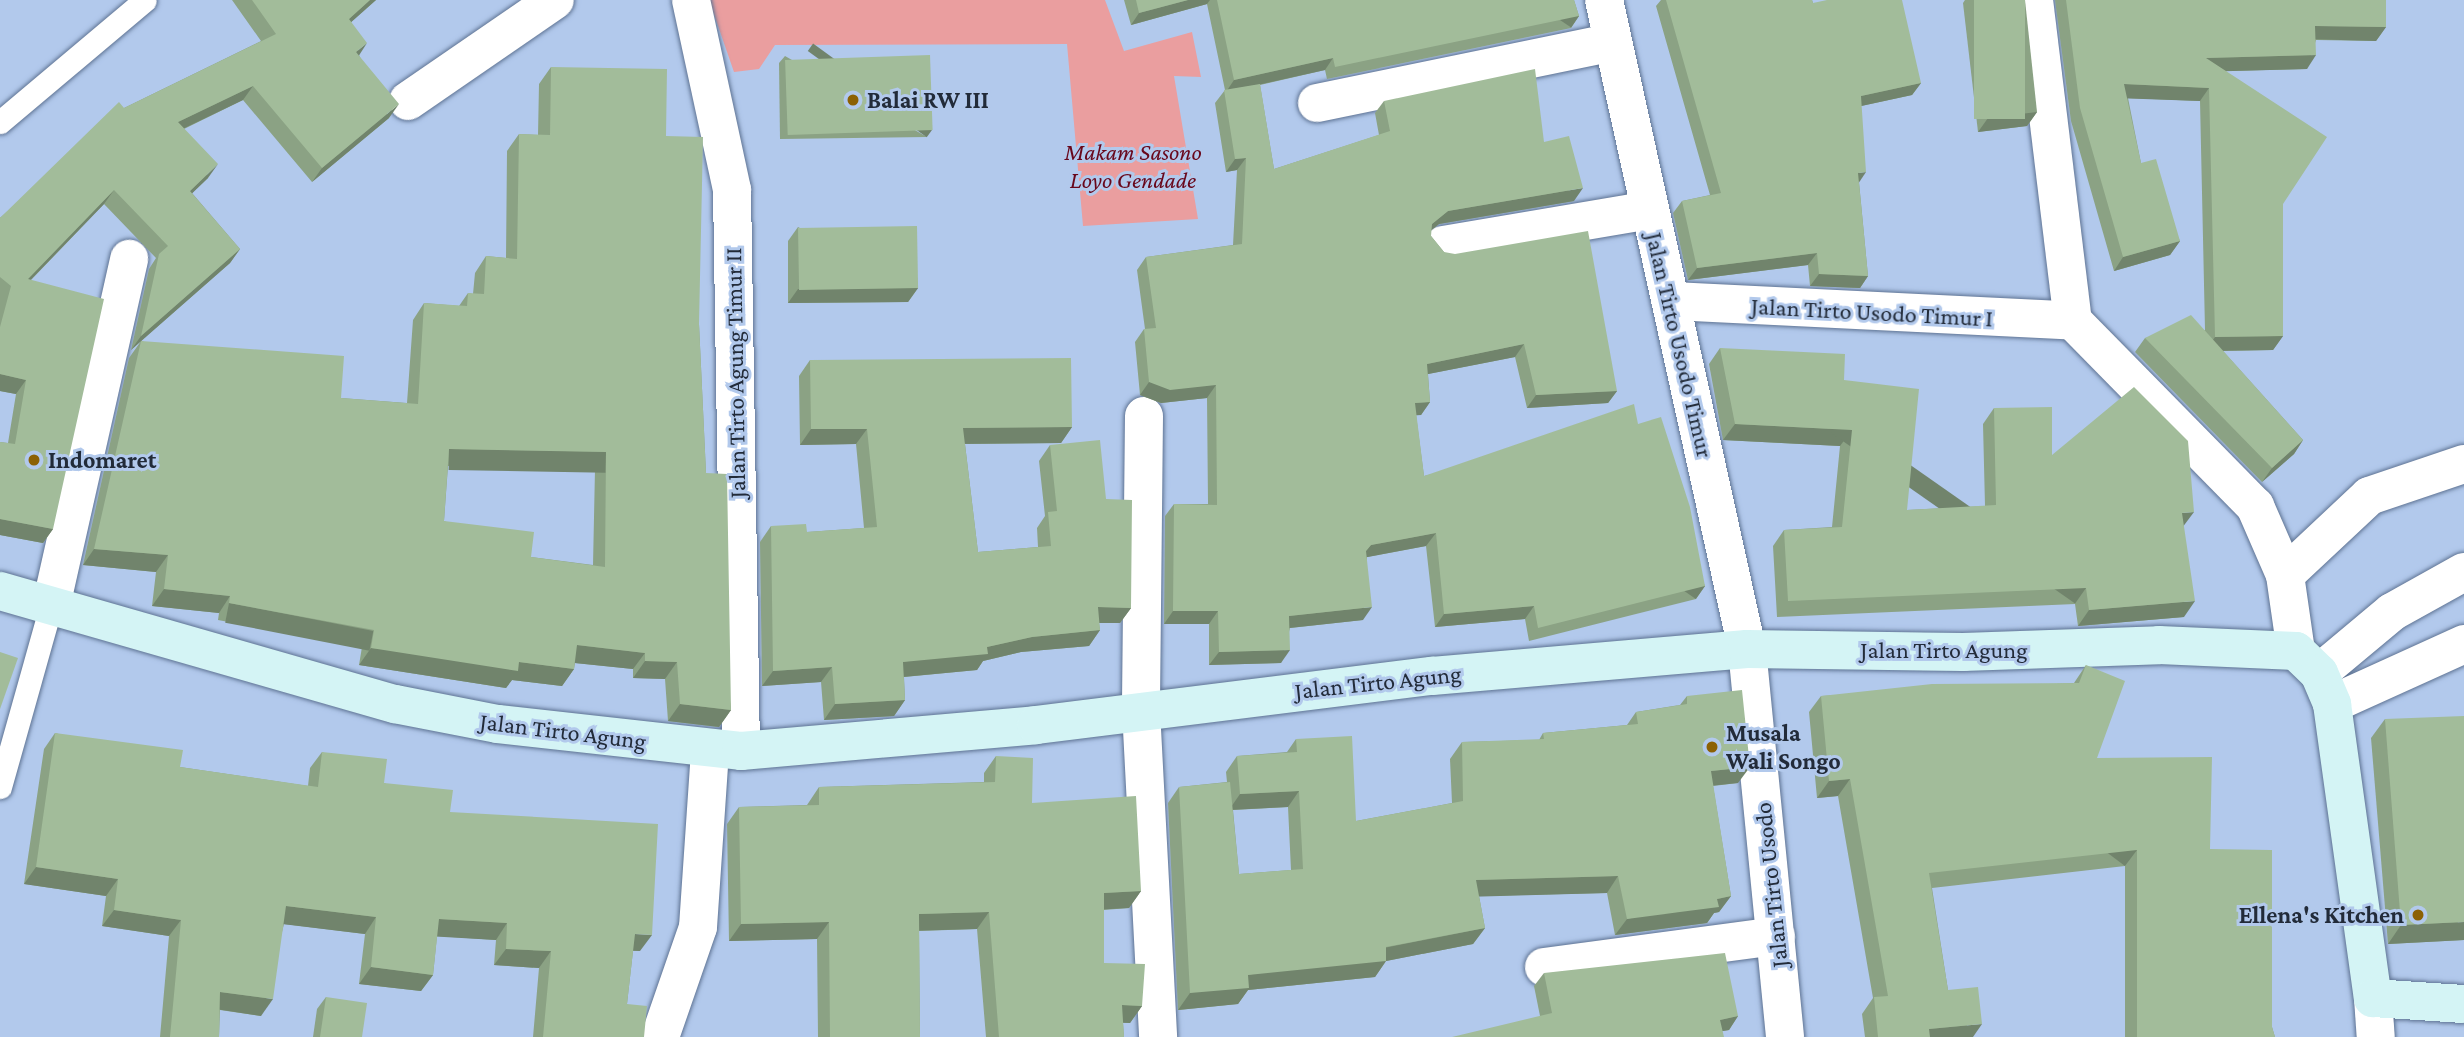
<!DOCTYPE html>
<html>
<head>
<meta charset="utf-8">
<style>
	body { margin:0 }
	#map { position:relative; width:2464px; height:1037px; overflow:hidden; background:#b2c9ec; font-family:"Crimson Pro",serif }
	div>[style] { position:absolute }
	.green>* { inset:0; background:#ea9e9f }
	.roads { filter:drop-shadow(0 0 2px #5e7393) drop-shadow(0 0 2px #5e7393) }
	.service>* { height:23px; margin:-11.5px; padding:0 11.5px; transform-origin:11.5px; border-radius:11.5px; background:#fff }
	.minor>* { height:38px; margin:-19px; padding:0 19px; transform-origin:19px; border-radius:19px; background:#fff }
	.secondary>* { height:38px; margin:-19px; padding:0 19px; transform-origin:19px; border-radius:19px; background:#d4f4f5 }
	.wall>* { inset:0; background:#8ba284 }
	.shaded-wall>* { inset:0; background:#71846c; transform-origin:0 0 }
	.building>* { inset:0; background:#a2bc9a; transform-origin:0 0 }
	.dots>* { width:19px; height:19px; translate:-50% -50%; box-sizing:border-box; border:4px solid #b2c9ec; border-radius:50% }
	span { translate:-50% -50%; white-space:nowrap; text-align:center; line-height:1.15; -webkit-text-stroke:6px #b2c9ec; paint-order:stroke }
	.poi-label { font-size:24px; color:#222b39; font-weight:700 }
	.left { translate:0 -50%; text-align:left }
	.right { translate:-100% -50%; text-align:right }
	.park-label { font-size:24px; color:#68071b; font-style:italic }
	.street-label { font-size:24px; color:#222b39 }
</style>
</head>
<body>
<div id="map">
	<div class="green">
		<div style="clip-path:polygon(709px 0,1105px 0,1124px 51px,1192px 32px,1201px 77px,1174px 76px,1198px 219px,1083px 226px,1067px 44px,775px 45px,759px 69px,734px 72px)"></div>
	</div>
	<div class="roads">
		<div class="service">
			<div style="left:0;top:122px;width:189px;rotate:-40.1deg"></div>
			<div style="left:0;top:787px;width:188px;rotate:-74.3deg"></div>
		</div>
		<div class="minor">
			<div style="left:691px;top:0;width:194px;rotate:77.8deg"></div>
			<div style="left:732px;top:190px;width:561px;rotate:89.08deg"></div>
			<div style="left:1604px;top:0;width:665px;rotate:77.57deg"></div>
			<div style="left:1747px;top:649px;width:390px;rotate:84.4deg"></div>
			<div style="left:2034px;top:0;width:323px;rotate:83.1deg"></div>
			<div style="left:2073px;top:321px;width:260px;rotate:45.5deg"></div>
			<div style="left:2255px;top:506px;width:75px;rotate:66.5deg"></div>
			<div style="left:2285px;top:575px;width:77px;rotate:81.8deg"></div>
			<div style="left:408px;top:101px;width:178px;rotate:-34.5deg"></div>
			<div style="left:1317px;top:103px;width:302px;rotate:-11.6deg"></div>
			<div style="left:1443px;top:245px;width:209px;rotate:-9.6deg"></div>
			<div style="left:1671px;top:301px;width:402px;rotate:2.8deg"></div>
			<div style="left:1144px;top:416px;width:294px;rotate:90.6deg"></div>
			<div style="left:1141px;top:710px;width:327px;rotate:87deg"></div>
			<div style="left:2285px;top:575px;width:115px;rotate:-43.2deg"></div>
			<div style="left:2369px;top:496px;width:100px;rotate:-18.6deg"></div>
			<div style="left:51px;top:606px;width:356px;rotate:-77.3deg"></div>
			<div style="left:2319px;top:673px;width:95px;rotate:-39.9deg"></div>
			<div style="left:2392px;top:612px;width:82px;rotate:-29.1deg"></div>
			<div style="left:2332px;top:704px;width:145px;rotate:-24.4deg"></div>
			<div style="left:1544px;top:967px;width:234px;rotate:-7.6deg"></div>
			<div style="left:2373px;top:998px;width:39px;rotate:86deg"></div>
			<div style="left:660px;top:1037px;width:116px;rotate:-70.9deg"></div>
			<div style="left:698px;top:927px;width:178px;rotate:-86.1deg"></div>
		</div>
		<div class="secondary">
			<div style="left:0;top:591px;width:411px;rotate:16deg"></div>
			<div style="left:395px;top:704px;width:105px;rotate:11deg"></div>
			<div style="left:498px;top:724px;width:244px;rotate:6.3deg"></div>
			<div style="left:741px;top:751px;width:296px;rotate:-5deg"></div>
			<div style="left:1036px;top:725px;width:399px;rotate:-7.1deg"></div>
			<div style="left:1432px;top:676px;width:316px;rotate:-4.9deg"></div>
			<div style="left:1747px;top:649px;width:216px;rotate:0.8deg"></div>
			<div style="left:1963px;top:652px;width:196px;rotate:-2deg"></div>
			<div style="left:2159px;top:645px;width:137px;rotate:2.5deg"></div>
			<div style="left:2296px;top:651px;width:32px;rotate:44deg"></div>
			<div style="left:2319px;top:673px;width:34px;rotate:67deg"></div>
			<div style="left:2332px;top:704px;width:297px;rotate:82.1deg"></div>
			<div style="left:2373px;top:998px;width:91px;rotate:3.8deg"></div>
		</div>
	</div>
	<div class="wall">
		<div style="clip-path:polygon(evenodd,232px 0,376px 0,351px 22px,359px 55px,389px 118px,312px 182px,243px 100px,184px 129px,208px 178px,192px 193px,240px 249px,230px 263px,141px 341px,341px 398px,407px 403px,413px 320px,424px 303px,459px 306px,468px 293px,473px 294px,475px 273px,486px 256px,506px 258px,507px 151px,519px 134px,538px 135px,539px 84px,551px 67px,666px 136px,699px 324px,706px 473px,731px 710px,719px 727px,668px 721px,665px 679px,633px 678px,633px 669px,575px 663px,574px 669px,562px 686px,512px 680px,506px 688px,359px 665px,362px 647px,218px 620px,219px 613px,152px 606px,156px 572px,83px 565px,129px 358px,141px 341px,131px 350px,149px 269px,156px 258px,104px 204px,31px 280px,53px 529px,43px 543px,0 535px,0 442px,8px 443px,16px 394px,0 391px,0 217px,1px 217px,124px 108px,261px 41px,232px 0,448px 466px,595px 469px,593px 565px,531px 557px,444px 521px,448px 466px)"></div>
		<div style="clip-path:polygon(1124px 0,1574px 0,1579px 16px,1571px 28px,1327px 79px,1325px 70px,1260px 85px,1274px 169px,1379px 135px,1375px 113px,1384px 101px,1544px 142px,1574px 201px,1439px 224px,1431px 230px,1431px 236px,1444px 252px,1617px 391px,1608px 403px,1527px 408px,1515px 357px,1428px 374px,1430px 402px,1421px 415px,1416px 415px,1424px 476px,1638px 424px,1705px 586px,1696px 599px,1529px 641px,1525px 619px,1435px 627px,1426px 546px,1367px 557px,1363px 620px,1290px 628px,1281px 663px,1209px 665px,1209px 624px,1164px 624px,1165px 516px,1174px 504px,1208px 504px,1207px 398px,1161px 403px,1140px 395px,1135px 342px,1144px 329px,1145px 329px,1137px 270px,1146px 257px,1233px 245px,1237px 170px,1226px 172px,1215px 103px,1225px 90px,1207px 4px,1131px 25px)"></div>
		<div style="clip-path:polygon(1661px 0,1812px 0,1813px 3px,1921px 83px,1912px 95px,1861px 106px,1859px 182px,1868px 276px,1860px 288px,1810px 286px,1808px 265px,1688px 280px,1673px 213px,1682px 201px,1710px 195px,1656px 6px)"></div>
		<div style="clip-path:polygon(1965px 0,2025px 0,2037px 112px,2027px 126px,1978px 132px,1963px 3px)"></div>
		<div style="clip-path:polygon(2055px 0,2386px 0,2386px 27px,2376px 41px,2316px 40px,2307px 69px,2226px 71px,2283px 204px,2283px 336px,2273px 350px,2223px 351px,2303px 440px,2294px 454px,2262px 482px,2135px 352px,2145px 338px,2205px 330px,2200px 101px,2128px 98px,2141px 163px,2180px 241px,2170px 255px,2114px 271px,2071px 121px)"></div>
		<div style="clip-path:polygon(785px 56px,927px 137px,780px 139px,779px 63px)"></div>
		<div style="clip-path:polygon(798px 227px,918px 288px,908px 302px,788px 303px,788px 241px)"></div>
		<div style="clip-path:polygon(1720px 348px,1844px 380px,1907px 510px,1985px 506px,1983px 424px,1994px 408px,2052px 455px,2184px 526px,2184px 617px,2078px 626px,2075px 604px,1777px 617px,1773px 546px,1784px 530px,1832px 527px,1840px 446px,1723px 440px,1709px 364px)"></div>
		<div style="clip-path:polygon(810px 360px,1072px 427px,1061px 443px,965px 444px,978px 552px,1038px 547px,1037px 528px,1045px 516px,1039px 461px,1050px 445px,1106px 499px,1131px 608px,1120px 623px,1099px 623px,1100px 630px,1089px 646px,1021px 652px,983px 661px,977px 670px,904px 677px,905px 700px,894px 716px,824px 720px,821px 682px,762px 686px,760px 542px,771px 526px,807px 532px,864px 528px,856px 444px,800px 445px,799px 376px)"></div>
		<div style="clip-path:polygon(2086px 665px,2097px 758px,2210px 849px,2272px 1027px,2275px 1037px,2125px 1037px,2125px 866px,1932px 888px,1948px 990px,1973px 1037px,1865px 1037px,1862px 1014px,1873px 998px,1838px 796px,1817px 798px,1809px 712px,1821px 696px,2074px 683px)"></div>
		<div style="clip-path:polygon(evenodd,1687px 696px,1738px 783px,1713px 786px,1731px 896px,1719px 912px,1714px 913px,1707px 923px,1615px 935px,1607px 893px,1479px 896px,1485px 928px,1473px 944px,1386px 961px,1375px 977px,1248px 990px,1238px 1004px,1178px 1010px,1168px 803px,1179px 787px,1227px 782px,1226px 772px,1237px 756px,1287px 752px,1296px 739px,1356px 821px,1452px 803px,1450px 759px,1462px 742px,1539px 740px,1543px 733px,1627px 725px,1636px 712px,1680px 705px,1687px 696px,1288px 807px,1291px 870px,1239px 874px,1233px 810px,1288px 807px)"></div>
		<div style="clip-path:polygon(2385px 719px,2464px 940px,2388px 944px,2371px 738px)"></div>
		<div style="clip-path:polygon(55px 733px,180px 767px,308px 786px,310px 768px,322px 752px,384px 783px,450px 812px,640px 951px,633px 951px,627px 1004px,644px 1037px,533px 1037px,539px 968px,494px 965px,496px 940px,437px 936px,433px 975px,421px 991px,359px 984px,365px 934px,284px 924px,261px 1016px,220px 1010px,219px 1037px,160px 1037px,169px 936px,102px 926px,106px 896px,24px 884px,44px 749px)"></div>
		<div style="clip-path:polygon(996px 756px,1032px 803px,1141px 891px,1129px 908px,1104px 910px,1104px 963px,1142px 1006px,1130px 1023px,1123px 1023px,1124px 1037px,986px 1037px,977px 929px,919px 931px,920px 1037px,818px 1037px,817px 939px,729px 941px,727px 824px,739px 807px,807px 805px,819px 787px,984px 782px,984px 773px)"></div>
		<div style="clip-path:polygon(1544px 973px,1738px 1016px,1729px 1030px,1723px 1031px,1540px 1016px,1534px 986px)"></div>
		<div style="clip-path:polygon(326px 997px,362px 1037px,313px 1037px,317px 1009px)"></div>
	</div>
	<div class="shaded-wall">
		<div style="clip-path:polygon(370px 0,376px 0,339px 33px,349px 19px)"></div>
		<div style="clip-path:polygon(1188px 0,1210px 0,1207px 4px,1131px 25px,1139px 13px)"></div>
		<div style="left:1579px;top:16px;width:14px;height:249px;rotate:124deg"></div>
		<div style="clip-path:polygon(2315px 26px,2386px 27px,2376px 41px,2306px 39px)"></div>
		<div style="clip-path:polygon(367px 43px,358px 57px,356px 52px)"></div>
		<div style="clip-path:polygon(2316px 55px,2307px 69px,2196px 72px,2206px 58px)"></div>
		<div style="clip-path:polygon(1333px 58px,1325px 70px,1226px 92px,1234px 80px)"></div>
		<div style="clip-path:polygon(1921px 83px,1912px 95px,1852px 108px,1861px 96px)"></div>
		<div style="clip-path:polygon(2124px 84px,2209px 88px,2200px 101px,2115px 98px)"></div>
		<div style="clip-path:polygon(253px 86px,243px 100px,168px 136px,178px 122px)"></div>
		<div style="clip-path:polygon(399px 104px,389px 118px,312px 182px,322px 168px)"></div>
		<div style="clip-path:polygon(2037px 112px,2027px 126px,1978px 132px,1988px 118px)"></div>
		<div style="left:932px;top:130px;width:9px;height:147px;rotate:126deg"></div>
		<div style="clip-path:polygon(1246px 158px,1237px 170px,1226px 172px,1235px 159px)"></div>
		<div style="clip-path:polygon(218px 164px,208px 178px,180px 205px,190px 191px)"></div>
		<div style="clip-path:polygon(1866px 172px,1858px 184px,1858px 173px)"></div>
		<div style="clip-path:polygon(1583px 188px,1574px 201px,1439px 224px,1423px 237px,1432px 224px,1448px 211px)"></div>
		<div style="clip-path:polygon(114px 190px,104px 204px,18px 293px,28px 279px)"></div>
		<div style="clip-path:polygon(2180px 241px,2170px 255px,2114px 271px,2123px 257px)"></div>
		<div style="clip-path:polygon(240px 249px,230px 263px,131px 350px,141px 336px)"></div>
		<div style="clip-path:polygon(1817px 253px,1808px 265px,1688px 280px,1697px 268px)"></div>
		<div style="clip-path:polygon(1819px 274px,1868px 276px,1860px 288px,1810px 286px)"></div>
		<div style="clip-path:polygon(918px 288px,908px 302px,788px 303px,798px 289px)"></div>
		<div style="clip-path:polygon(2283px 336px,2273px 350px,2205px 351px,2215px 337px)"></div>
		<div style="clip-path:polygon(1524px 344px,1515px 357px,1418px 376px,1427px 364px)"></div>
		<div style="clip-path:polygon(0 374px,26px 380px,16px 394px,0 391px)"></div>
		<div style="clip-path:polygon(1149px 382px,1216px 385px,1207px 398px,1161px 403px,1140px 395px)"></div>
		<div style="clip-path:polygon(1617px 391px,1608px 403px,1527px 408px,1536px 395px)"></div>
		<div style="clip-path:polygon(1430px 402px,1421px 415px,1406px 416px,1415px 403px)"></div>
		<div style="clip-path:polygon(1735px 424px,1852px 430px,1840px 446px,1723px 440px)"></div>
		<div style="clip-path:polygon(1072px 427px,1061px 443px,952px 444px,963px 428px)"></div>
		<div style="clip-path:polygon(811px 429px,867px 429px,856px 444px,800px 445px)"></div>
		<div style="clip-path:polygon(2303px 440px,2294px 454px,2262px 482px,2272px 468px)"></div>
		<div style="left:449px;top:449px;width:157px;height:21px;rotate:1deg"></div>
		<div style="clip-path:polygon(2194px 512px,2182px 528px,2182px 513px)"></div>
		<div style="clip-path:polygon(0 519px,53px 529px,43px 543px,0 535px)"></div>
		<div style="clip-path:polygon(1436px 533px,1426px 546px,1362px 558px,1366px 551px,1371px 545px)"></div>
		<div style="clip-path:polygon(94px 549px,168px 555px,156px 572px,83px 565px)"></div>
		<div style="left:1705px;top:586px;width:16px;height:172px;rotate:125deg"></div>
		<div style="left:2086px;top:588px;width:19px;height:298px;rotate:125deg"></div>
		<div style="clip-path:polygon(164px 589px,230px 596px,219px 613px,152px 606px)"></div>
		<div style="clip-path:polygon(2195px 601px,2184px 617px,2078px 626px,2089px 610px)"></div>
		<div style="left:229px;top:603px;width:147px;height:20px;rotate:11deg"></div>
		<div style="clip-path:polygon(1534px 606px,1525px 619px,1435px 627px,1444px 614px)"></div>
		<div style="clip-path:polygon(1098px 607px,1131px 608px,1120px 623px,1087px 623px)"></div>
		<div style="clip-path:polygon(1372px 607px,1363px 620px,1280px 629px,1289px 616px)"></div>
		<div style="clip-path:polygon(1173px 611px,1218px 611px,1209px 624px,1164px 624px)"></div>
		<div style="clip-path:polygon(1100px 630px,1089px 646px,1021px 652px,983px 661px,977px 670px,892px 678px,903px 662px,987px 647px,1032px 637px)"></div>
		<div style="clip-path:polygon(577px 645px,645px 653px,633px 669px,565px 662px)"></div>
		<div style="clip-path:polygon(371px 648px,519px 662px,574px 669px,562px 686px,512px 680px,506px 688px,359px 665px)"></div>
		<div style="clip-path:polygon(1290px 650px,1281px 663px,1209px 665px,1219px 652px)"></div>
		<div style="clip-path:polygon(645px 661px,677px 662px,665px 679px,633px 678px)"></div>
		<div style="clip-path:polygon(832px 667px,821px 682px,762px 686px,773px 671px)"></div>
		<div style="clip-path:polygon(905px 700px,894px 716px,824px 720px,835px 704px)"></div>
		<div style="clip-path:polygon(680px 704px,731px 710px,719px 727px,668px 721px)"></div>
		<div style="clip-path:polygon(1750px 767px,1738px 783px,1699px 787px,1711px 771px)"></div>
		<div style="clip-path:polygon(1850px 779px,1838px 796px,1817px 798px,1829px 781px)"></div>
		<div style="clip-path:polygon(1299px 791px,1288px 807px,1229px 810px,1240px 794px)"></div>
		<div style="left:2137px;top:850px;width:20px;height:209px;rotate:127deg"></div>
		<div style="clip-path:polygon(36px 867px,118px 879px,106px 896px,24px 884px)"></div>
		<div style="clip-path:polygon(1618px 876px,1607px 893px,1464px 897px,1476px 880px)"></div>
		<div style="clip-path:polygon(1141px 891px,1129px 908px,1092px 910px,1104px 893px)"></div>
		<div style="clip-path:polygon(1731px 896px,1719px 912px,1714px 913px,1707px 923px,1615px 935px,1627px 919px)"></div>
		<div style="clip-path:polygon(286px 906px,376px 917px,365px 934px,274px 923px)"></div>
		<div style="clip-path:polygon(114px 910px,181px 920px,169px 936px,102px 926px)"></div>
		<div style="clip-path:polygon(989px 912px,977px 929px,907px 931px,919px 914px)"></div>
		<div style="clip-path:polygon(439px 919px,507px 923px,496px 940px,427px 936px)"></div>
		<div style="clip-path:polygon(829px 922px,817px 939px,729px 941px,741px 924px)"></div>
		<div style="clip-path:polygon(2464px 922px,2464px 940px,2388px 944px,2401px 925px)"></div>
		<div style="clip-path:polygon(1485px 928px,1473px 944px,1381px 962px,1386px 961px,1375px 977px,1248px 990px,1238px 1004px,1178px 1010px,1190px 993px,1248px 975px)"></div>
		<div style="clip-path:polygon(635px 934px,652px 935px,640px 951px,623px 950px)"></div>
		<div style="clip-path:polygon(506px 949px,551px 951px,539px 968px,494px 965px)"></div>
		<div style="clip-path:polygon(371px 967px,433px 975px,421px 991px,359px 984px)"></div>
		<div style="clip-path:polygon(220px 992px,273px 999px,261px 1016px,209px 1008px)"></div>
		<div style="clip-path:polygon(1122px 1005px,1142px 1006px,1130px 1023px,1110px 1022px)"></div>
		<div style="clip-path:polygon(1738px 1016px,1729px 1030px,1711px 1033px,1720px 1020px)"></div>
		<div style="clip-path:polygon(1982px 1024px,1973px 1037px,1923px 1037px,1929px 1029px)"></div>
	</div>
	<div class="building">
		<div style="clip-path:polygon(252px 0,370px 0,349px 19px,367px 43px,356px 52px,399px 104px,322px 168px,253px 86px,178px 122px,218px 164px,190px 191px,240px 249px,141px 336px,159px 254px,168px 246px,114px 190px,28px 279px,104px 299px,53px 529px,0 519px,0 442px,15px 444px,26px 380px,0 374px,0 327px,11px 286px,0 277px,0 217px,1px 217px,119px 102px,124px 108px,276px 34px)"></div>
		<div style="clip-path:polygon(1136px 0,1188px 0,1139px 13px)"></div>
		<div style="clip-path:polygon(1217px 0,1574px 0,1579px 16px,1335px 67px,1333px 58px,1234px 80px)"></div>
		<div style="clip-path:polygon(1666px 0,1812px 0,1813px 3px,1827px 0,1902px 0,1921px 83px,1861px 96px,1866px 172px,1858px 173px,1868px 276px,1819px 274px,1817px 253px,1697px 268px,1682px 201px,1721px 193px)"></div>
		<div style="left:1974px;top:0;width:51px;height:119px"></div>
		<div style="clip-path:polygon(2066px 0,2386px 0,2386px 27px,2315px 26px,2316px 55px,2206px 58px,2327px 137px,2283px 204px,2283px 336px,2215px 337px,2209px 88px,2124px 84px,2141px 163px,2156px 159px,2180px 241px,2123px 257px,2080px 108px)"></div>
		<div style="left:930px;top:55px;width:75px;height:145px;rotate:88deg"></div>
		<div style="clip-path:polygon(evenodd,551px 67px,667px 69px,666px 136px,703px 137px,699px 324px,706px 473px,727px 474px,731px 710px,680px 704px,677px 662px,645px 661px,645px 653px,577px 645px,574px 669px,519px 662px,518px 671px,371px 648px,374px 630px,229px 603px,230px 596px,164px 589px,168px 555px,94px 549px,141px 341px,344px 356px,341px 398px,418px 404px,424px 303px,467px 306px,468px 293px,484px 294px,486px 256px,517px 259px,519px 134px,550px 135px,551px 67px,449px 449px,606px 452px,605px 567px,531px 557px,534px 532px,444px 521px,449px 449px)"></div>
		<div style="clip-path:polygon(1535px 69px,1544px 142px,1569px 136px,1583px 188px,1448px 211px,1432px 224px,1431px 236px,1444px 252px,1455px 254px,1588px 231px,1617px 391px,1536px 395px,1524px 344px,1427px 364px,1430px 402px,1415px 403px,1424px 476px,1634px 404px,1638px 424px,1661px 417px,1690px 507px,1705px 586px,1538px 628px,1534px 606px,1444px 614px,1436px 533px,1371px 545px,1366px 551px,1372px 607px,1289px 616px,1290px 650px,1219px 652px,1218px 611px,1173px 611px,1174px 504px,1217px 505px,1216px 385px,1170px 390px,1149px 382px,1144px 329px,1156px 328px,1146px 257px,1242px 244px,1246px 158px,1235px 159px,1224px 90px,1260px 84px,1274px 169px,1390px 131px,1384px 101px)"></div>
		<div style="left:917px;top:226px;width:62px;height:119px;rotate:89deg"></div>
		<div style="clip-path:polygon(2191px 315px,2303px 440px,2272px 468px,2145px 338px)"></div>
		<div style="clip-path:polygon(1720px 348px,1845px 354px,1844px 380px,1919px 389px,1907px 510px,1996px 505px,1994px 408px,2052px 407px,2052px 455px,2134px 387px,2188px 441px,2194px 512px,2182px 513px,2195px 601px,2089px 610px,2086px 588px,1788px 601px,1784px 530px,1842px 527px,1852px 430px,1735px 424px)"></div>
		<div style="clip-path:polygon(1071px 358px,1072px 427px,963px 428px,978px 552px,1051px 546px,1048px 512px,1057px 511px,1050px 445px,1100px 440px,1106px 499px,1132px 500px,1131px 608px,1098px 607px,1100px 630px,1032px 637px,987px 647px,988px 654px,903px 662px,905px 700px,835px 704px,832px 667px,773px 671px,771px 526px,806px 524px,807px 532px,877px 527px,867px 429px,811px 429px,810px 360px)"></div>
		<div style="clip-path:polygon(0 652px,18px 658px,0 709px)"></div>
		<div style="clip-path:polygon(2086px 665px,2125px 681px,2097px 758px,2212px 757px,2210px 849px,2272px 850px,2272px 1027px,2275px 1037px,2137px 1037px,2137px 850px,1929px 873px,1948px 990px,1978px 987px,1982px 1024px,1929px 1029px,1930px 1037px,1878px 1037px,1874px 997px,1888px 996px,1850px 779px,1829px 781px,1821px 696px,1932px 684px,2079px 683px)"></div>
		<div style="clip-path:polygon(1742px 690px,1750px 767px,1711px 771px,1731px 896px,1717px 899px,1719px 907px,1627px 919px,1618px 876px,1476px 880px,1485px 928px,1386px 947px,1386px 961px,1248px 975px,1249px 988px,1190px 993px,1179px 787px,1230px 782px,1239px 874px,1303px 869px,1299px 791px,1240px 794px,1237px 756px,1297px 752px,1296px 739px,1352px 736px,1356px 821px,1463px 801px,1462px 742px,1544px 739px,1543px 733px,1638px 724px,1636px 712px,1687px 704px,1687px 696px)"></div>
		<div style="clip-path:polygon(2464px 716px,2464px 922px,2401px 925px,2385px 719px)"></div>
		<div style="clip-path:polygon(55px 733px,183px 750px,180px 767px,318px 787px,322px 752px,387px 759px,384px 783px,453px 790px,450px 812px,658px 824px,652px 935px,635px 934px,627px 1004px,647px 1006px,644px 1037px,543px 1037px,551px 951px,506px 949px,507px 923px,439px 919px,433px 975px,371px 967px,376px 917px,286px 906px,273px 999px,220px 992px,219px 1037px,170px 1037px,181px 920px,114px 910px,118px 879px,36px 867px)"></div>
		<div style="clip-path:polygon(996px 756px,1033px 758px,1032px 803px,1136px 796px,1141px 891px,1104px 893px,1104px 963px,1145px 964px,1142px 1006px,1122px 1005px,1124px 1037px,999px 1037px,989px 912px,919px 914px,920px 1037px,830px 1037px,829px 922px,741px 924px,739px 807px,819px 805px,819px 787px,995px 782px)"></div>
		<div style="clip-path:polygon(1725px 953px,1738px 1016px,1720px 1020px,1724px 1037px,1452px 1037px,1552px 1013px,1544px 973px)"></div>
		<div style="clip-path:polygon(326px 997px,367px 1003px,362px 1037px,320px 1037px)"></div>
	</div>
	<div class="dots">
		<div style="left:853px;top:100px;background:#8c6105"></div>
		<div style="left:34px;top:460px;background:#8c6105"></div>
		<div style="left:1712px;top:747px;background:#8c6105"></div>
		<div style="left:2418px;top:915px;background:#8c6105"></div>
	</div>
	<div class="poi-label">
		<span class="left" style="left:867px;top:100px">Balai RW III</span>
		<span class="left" style="left:48px;top:460px">Indomaret</span>
		<span class="left" style="left:1726px;top:747px">Musala<br>Wali Songo</span>
		<span class="right" style="left:2404px;top:915px">Ellena's Kitchen</span>
	</div>
	<div class="park-label">
		<span style="left:1133px;top:166px">Makam Sasono<br>Loyo Gendade</span>
	</div>
	<div class="street-label">
		<span style="left:1872px;top:312px;rotate:3deg">Jalan Tirto Usodo Timur I</span>
		<span style="left:1680px;top:345px;rotate:77deg">Jalan Tirto Usodo Timur</span>
		<span style="left:735px;top:373px;rotate:-91deg">Jalan Tirto Agung Timur II</span>
		<span style="left:1944px;top:650px">Jalan Tirto Agung</span>
		<span style="left:1378px;top:682px;rotate:-6deg">Jalan Tirto Agung</span>
		<span style="left:563px;top:731px;rotate:7deg">Jalan Tirto Agung</span>
		<span style="left:1771px;top:885px;rotate:-96deg">Jalan Tirto Usodo</span>
	</div>
</div>
</body>
</html>
